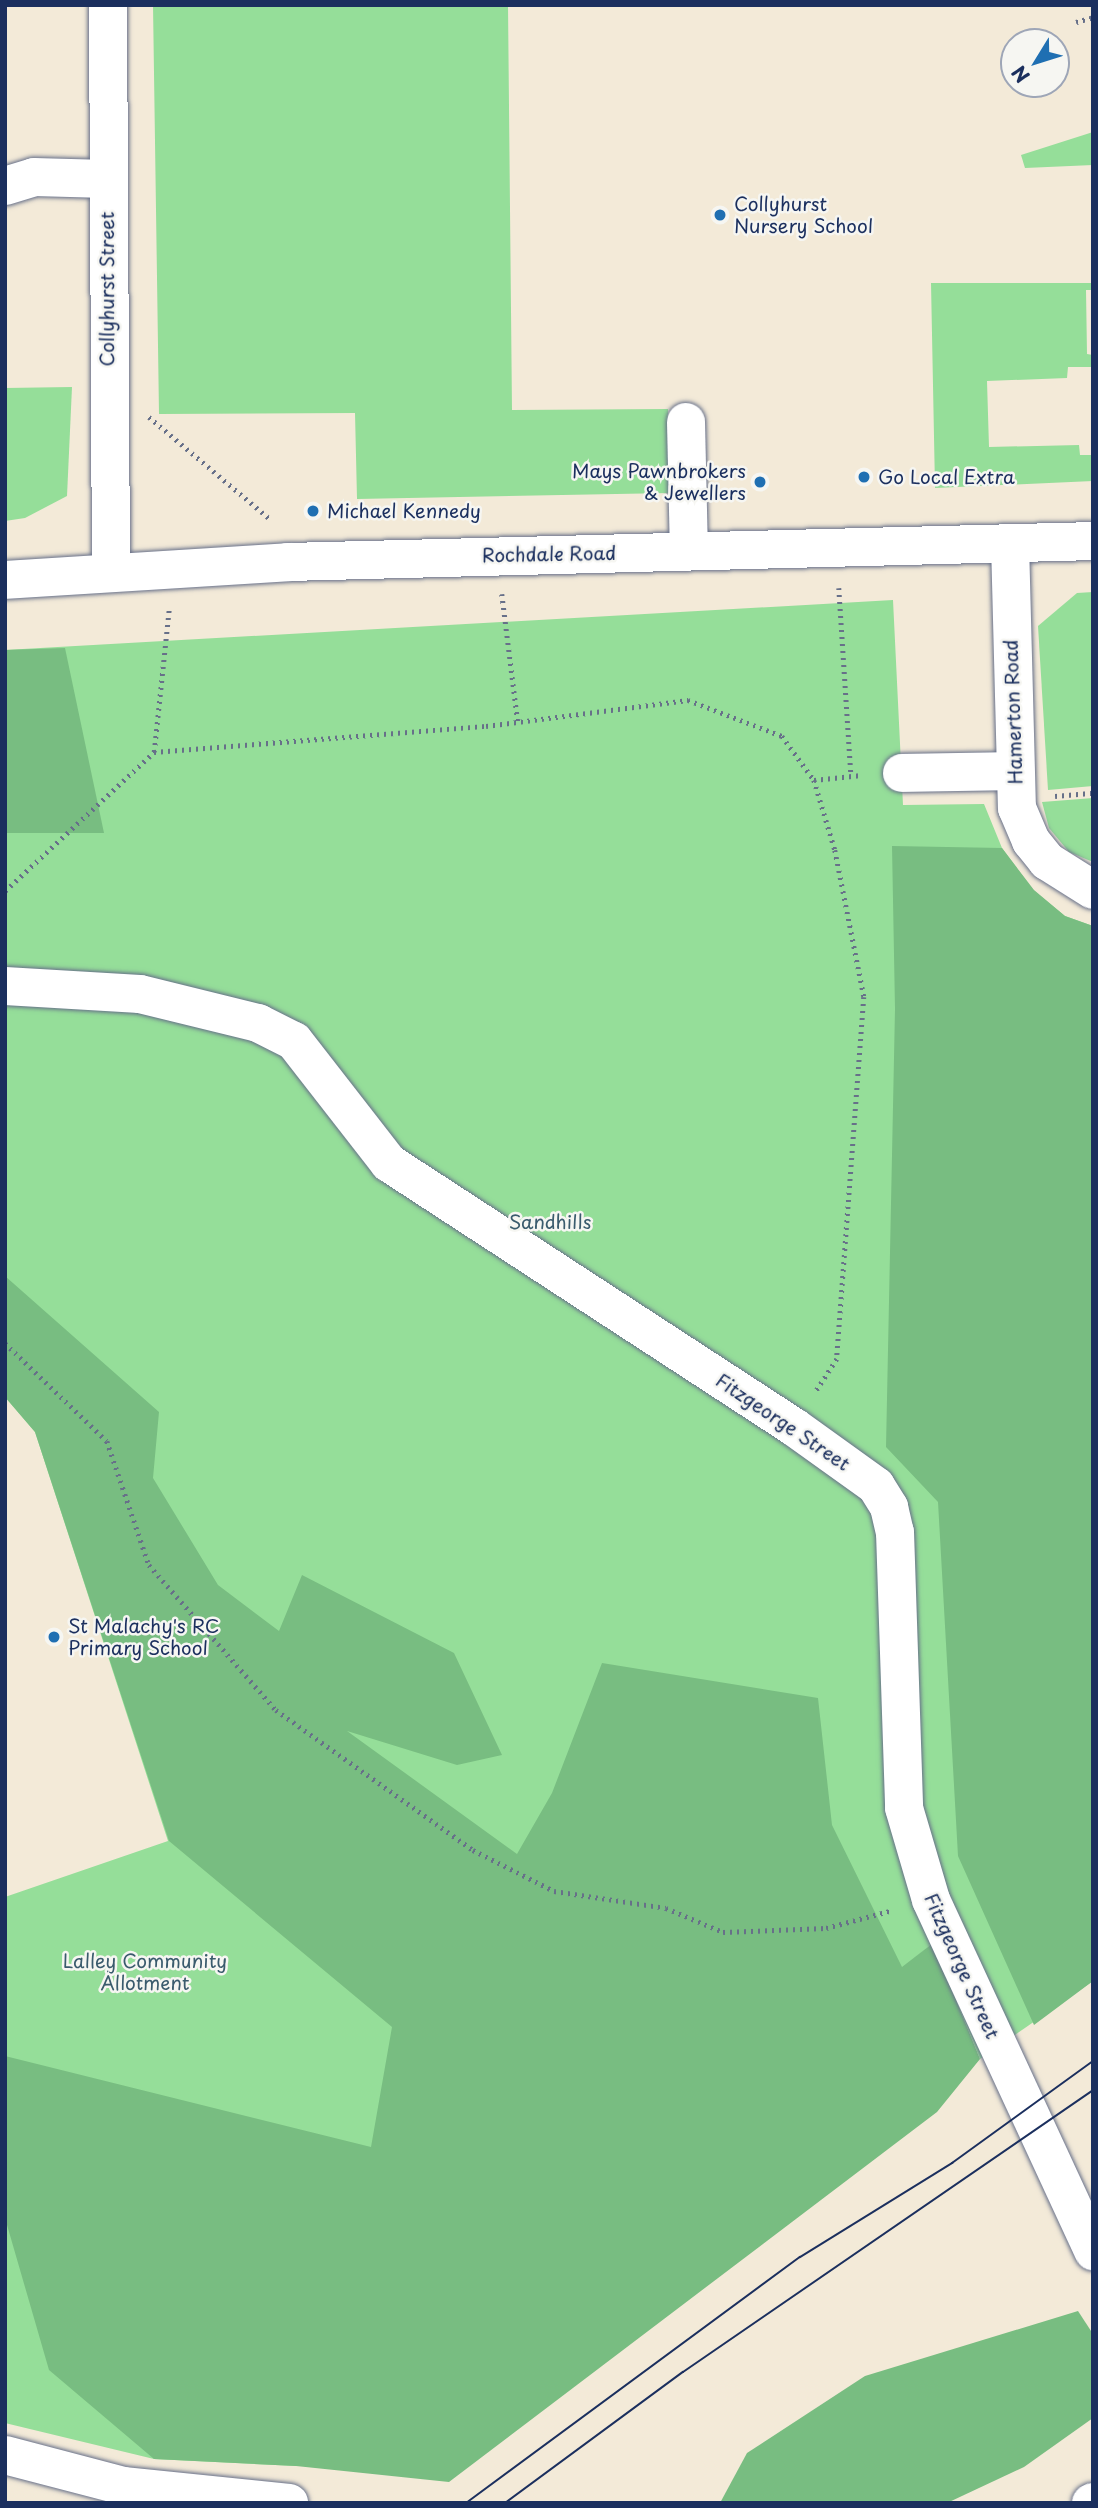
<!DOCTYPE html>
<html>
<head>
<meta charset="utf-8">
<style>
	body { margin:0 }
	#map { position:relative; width:1098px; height:2508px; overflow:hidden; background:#f3ead8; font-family:"Playpen Sans",sans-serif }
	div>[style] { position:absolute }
	.green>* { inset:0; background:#95de99 }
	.forest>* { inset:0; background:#78bd81 }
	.path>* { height:4.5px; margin-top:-2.25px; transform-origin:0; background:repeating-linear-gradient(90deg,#677089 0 2px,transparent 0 7px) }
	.roads { filter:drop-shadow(0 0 2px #677089) drop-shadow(0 0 2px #677089) }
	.minor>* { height:38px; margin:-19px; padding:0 19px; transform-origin:19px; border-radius:19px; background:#fff }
	.highway>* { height:38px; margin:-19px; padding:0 19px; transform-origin:19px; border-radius:19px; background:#fff }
	.tram>* { height:2px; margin:-1px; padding:0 1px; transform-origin:1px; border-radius:1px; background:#1b2f5e }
	.dots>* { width:19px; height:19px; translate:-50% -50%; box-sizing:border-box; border:4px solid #f6f6f2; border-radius:50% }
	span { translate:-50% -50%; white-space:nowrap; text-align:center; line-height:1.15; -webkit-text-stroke:5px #f6f6f2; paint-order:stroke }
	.poi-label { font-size:19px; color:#1b2f5e }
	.left { translate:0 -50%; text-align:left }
	.right { translate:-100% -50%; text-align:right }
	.street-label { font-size:19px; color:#1b2f5e }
	.park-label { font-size:19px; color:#3a5b6d }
	.frame { position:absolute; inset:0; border:7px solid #1b2f5e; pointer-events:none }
	.north { position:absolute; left:1000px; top:28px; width:70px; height:70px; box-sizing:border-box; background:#f6f6f2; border:2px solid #9ea6b7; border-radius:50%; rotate:232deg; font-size:19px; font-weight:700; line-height:28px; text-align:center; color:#1b2f5e }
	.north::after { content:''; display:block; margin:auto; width:24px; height:32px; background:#1f6fb2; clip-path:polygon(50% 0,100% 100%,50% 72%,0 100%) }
</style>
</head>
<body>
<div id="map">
	<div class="green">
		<div style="clip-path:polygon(153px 5px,508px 5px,512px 410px,668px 409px,670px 493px,357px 499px,355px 413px,159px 414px)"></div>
		<div style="clip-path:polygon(1093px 132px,1093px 165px,1025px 168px,1021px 155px)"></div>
		<div style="clip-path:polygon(931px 283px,1093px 283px,1093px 290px,1086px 290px,1087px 354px,1093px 355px,1093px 367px,1068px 367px,1067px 378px,987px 381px,989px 447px,1079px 445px,1080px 455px,1093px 455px,1093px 481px,935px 488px)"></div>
		<div style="clip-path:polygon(72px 387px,67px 496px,25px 518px,5px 521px,5px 388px)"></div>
		<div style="clip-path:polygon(1093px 592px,1093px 786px,1048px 790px,1038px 626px,1077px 593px)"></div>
		<div style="clip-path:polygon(893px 600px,903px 805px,984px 804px,1002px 848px,1033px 890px,1065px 916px,1093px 926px,1093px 1981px,980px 2059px,933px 1943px,296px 2466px,154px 2459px,5px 2423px,5px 1897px,168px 1841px,35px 1432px,5px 1397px,5px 650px)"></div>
		<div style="clip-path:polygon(1093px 798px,1093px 862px,1069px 852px,1049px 828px,1042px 802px)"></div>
	</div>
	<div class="forest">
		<div style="clip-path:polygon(65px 648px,104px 833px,5px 833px,5px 650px)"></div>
		<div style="clip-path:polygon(892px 846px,1002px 848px,1034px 890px,1065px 916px,1093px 926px,1093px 1981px,1034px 2025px,958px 1856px,938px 1502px,886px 1447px,895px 1009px)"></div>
		<div style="clip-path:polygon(5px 1276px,159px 1412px,153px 1478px,218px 1585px,279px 1631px,302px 1575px,454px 1653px,502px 1755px,457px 1765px,347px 1731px,517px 1854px,552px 1793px,602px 1663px,818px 1698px,832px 1825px,902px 1967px,933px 1943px,980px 2059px,937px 2112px,449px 2482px,296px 2466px,154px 2459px,49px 2370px,5px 2218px,5px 2056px,371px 2147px,392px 2027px,169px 1841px,35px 1432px,5px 1397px)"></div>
		<div style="clip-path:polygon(1078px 2311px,1093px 2334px,1093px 2418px,1024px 2467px,947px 2503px,720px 2503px,747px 2453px,865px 2376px)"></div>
	</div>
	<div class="path">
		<div style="left:1076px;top:22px;width:18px;rotate:-16deg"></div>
		<div style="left:149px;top:417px;width:157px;rotate:40.1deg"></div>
		<div style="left:839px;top:588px;width:188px;rotate:86.3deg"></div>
		<div style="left:502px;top:594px;width:129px;rotate:82.9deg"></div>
		<div style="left:154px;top:752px;width:143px;rotate:-84deg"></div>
		<div style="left:814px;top:780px;width:48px;rotate:-5.9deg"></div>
		<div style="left:1055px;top:796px;width:38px;rotate:-5deg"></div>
		<div style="left:5px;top:891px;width:204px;rotate:-43deg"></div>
		<div style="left:154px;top:752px;width:333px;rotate:-4.5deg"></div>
		<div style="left:486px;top:726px;width:204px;rotate:-7.3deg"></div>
		<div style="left:688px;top:700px;width:101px;rotate:21deg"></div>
		<div style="left:782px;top:736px;width:54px;rotate:54deg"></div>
		<div style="left:814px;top:780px;width:73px;rotate:73.3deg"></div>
		<div style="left:835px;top:850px;width:150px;rotate:78.8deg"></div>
		<div style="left:864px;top:997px;width:363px;rotate:94.3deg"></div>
		<div style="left:837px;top:1359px;width:40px;rotate:122.9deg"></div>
		<div style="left:5px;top:1343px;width:141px;rotate:43.9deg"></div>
		<div style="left:107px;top:1441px;width:131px;rotate:71.3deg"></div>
		<div style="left:149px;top:1565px;width:193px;rotate:48.8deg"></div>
		<div style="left:276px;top:1710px;width:242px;rotate:35.4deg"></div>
		<div style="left:473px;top:1850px;width:91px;rotate:26.8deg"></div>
		<div style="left:554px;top:1891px;width:113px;rotate:8.6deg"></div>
		<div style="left:666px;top:1908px;width:62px;rotate:22.8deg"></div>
		<div style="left:723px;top:1932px;width:103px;rotate:-2.2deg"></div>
		<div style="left:826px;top:1928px;width:69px;rotate:-15deg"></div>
	</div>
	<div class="roads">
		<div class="minor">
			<div style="left:108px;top:5px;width:568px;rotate:89.7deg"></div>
			<div style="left:5px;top:186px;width:30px;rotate:-17deg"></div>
			<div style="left:34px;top:177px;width:73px;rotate:1.6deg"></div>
			<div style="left:686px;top:422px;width:129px;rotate:88.7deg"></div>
			<div style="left:1010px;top:543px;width:265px;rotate:88.5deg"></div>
			<div style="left:1017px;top:808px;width:36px;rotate:67deg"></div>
			<div style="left:1031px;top:841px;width:26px;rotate:51deg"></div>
			<div style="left:1047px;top:861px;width:54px;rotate:32.2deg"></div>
			<div style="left:902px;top:773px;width:112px;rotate:-1deg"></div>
			<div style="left:5px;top:986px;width:135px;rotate:3.4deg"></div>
			<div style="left:140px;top:994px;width:122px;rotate:13.8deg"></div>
			<div style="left:258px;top:1023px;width:40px;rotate:26.6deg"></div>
			<div style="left:294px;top:1041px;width:155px;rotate:52.1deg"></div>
			<div style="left:389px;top:1163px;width:483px;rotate:33.1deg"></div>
			<div style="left:794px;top:1427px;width:101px;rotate:35.7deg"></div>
			<div style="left:876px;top:1486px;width:25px;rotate:58deg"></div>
			<div style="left:889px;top:1507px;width:26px;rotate:77deg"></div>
			<div style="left:895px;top:1532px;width:276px;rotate:88.1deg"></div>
			<div style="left:904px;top:1808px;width:96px;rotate:73.6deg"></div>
			<div style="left:931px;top:1900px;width:387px;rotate:65.2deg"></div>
			<div style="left:5px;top:2455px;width:122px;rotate:14.7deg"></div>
			<div style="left:123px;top:2486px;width:167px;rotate:5.8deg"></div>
			<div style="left:1091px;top:2503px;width:2px;rotate:-27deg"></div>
		</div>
		<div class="highway">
			<div style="left:5px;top:580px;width:284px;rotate:-3.6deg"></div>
			<div style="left:288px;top:562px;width:805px;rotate:-1.49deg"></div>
		</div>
	</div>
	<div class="tram">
		<div style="left:466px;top:2503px;width:415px;rotate:-36.4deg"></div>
		<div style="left:800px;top:2257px;width:179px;rotate:-31.7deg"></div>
		<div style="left:952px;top:2163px;width:174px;rotate:-35.9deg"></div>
		<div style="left:505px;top:2503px;width:221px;rotate:-36.4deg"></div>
		<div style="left:683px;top:2372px;width:498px;rotate:-34.5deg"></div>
	</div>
	<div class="dots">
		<div style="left:720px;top:215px;background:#1f6fb2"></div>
		<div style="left:864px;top:477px;background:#1f6fb2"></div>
		<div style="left:760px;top:482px;background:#1f6fb2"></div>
		<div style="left:313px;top:511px;background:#1f6fb2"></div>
		<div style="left:54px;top:1637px;background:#1f6fb2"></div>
	</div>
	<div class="poi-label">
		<span class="left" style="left:734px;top:215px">Collyhurst<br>Nursery School</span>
		<span class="right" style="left:746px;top:482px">Mays Pawnbrokers<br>&amp; Jewellers</span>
		<span class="left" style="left:878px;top:477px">Go Local Extra</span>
		<span class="left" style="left:327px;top:511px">Michael Kennedy</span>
		<span class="left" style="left:68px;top:1637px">St Malachy's RC<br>Primary School</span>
	</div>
	<div class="street-label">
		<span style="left:107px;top:289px;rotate:-90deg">Collyhurst Street</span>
		<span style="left:549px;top:554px;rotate:-1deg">Rochdale Road</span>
		<span style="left:1013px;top:712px;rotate:-92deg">Hamerton Road</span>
		<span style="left:783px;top:1422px;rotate:34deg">Fitzgeorge Street</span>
		<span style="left:962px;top:1966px;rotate:66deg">Fitzgeorge Street</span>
	</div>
	<div class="park-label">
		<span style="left:550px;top:1222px">Sandhills</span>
		<span style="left:145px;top:1972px">Lalley Community<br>Allotment</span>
	</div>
	<div class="frame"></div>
	<div class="north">N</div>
</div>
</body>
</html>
